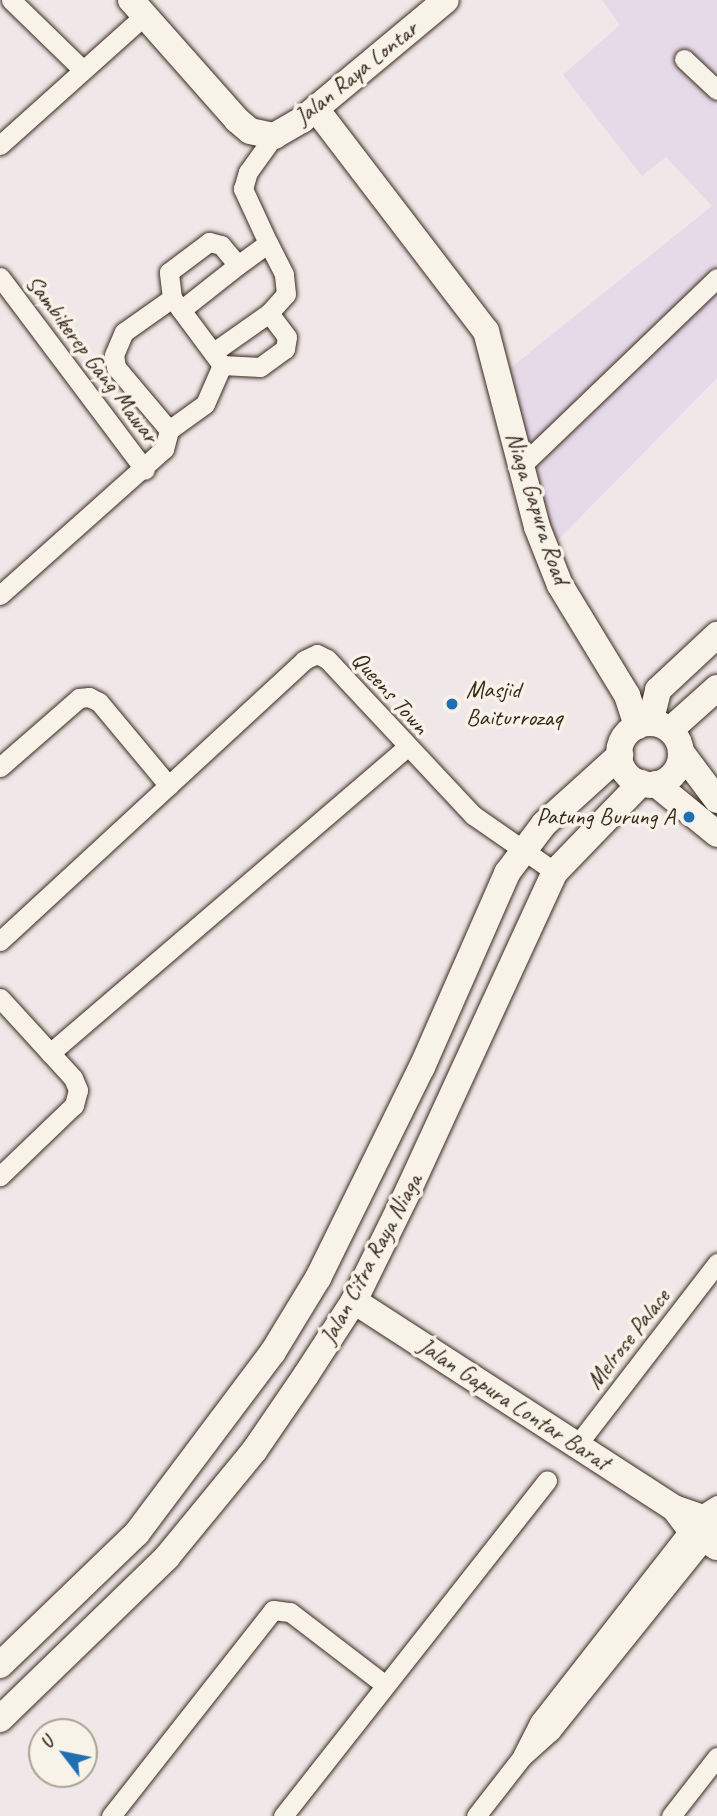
<!DOCTYPE html>
<html>
<head>
<meta charset="utf-8">
<style>
	body { margin:0 }
	#map { position:relative; width:717px; height:1816px; overflow:hidden; background:#efe7e8; font-family:Caveat,sans-serif }
	div>[style] { position:absolute }
	.built>* { inset:0; background:#e6d9e8 }
	.roads { filter:drop-shadow(0 0 2px #3b2a1e) drop-shadow(0 0 2px #3b2a1e) }
	.street>* { height:19px; margin:-9.5px; padding:0 9.5px; transform-origin:9.5px; border-radius:9.5px; background:#f7f3e8 }
	.secondary>* { height:26px; margin:-13px; padding:0 13px; transform-origin:13px; border-radius:13px; background:#f7f3e8 }
	.secondary>.ring { margin:-13px; padding:0; box-sizing:content-box; background:none; border:26px solid #f7f3e8; border-radius:50% }
	.dots>* { width:19px; height:19px; translate:-50% -50%; box-sizing:border-box; border:4px solid #f7f3e8; border-radius:50% }
	span { translate:-50% -50%; white-space:nowrap; text-align:center; line-height:1.15; -webkit-text-stroke:7px #f7f3e8; paint-order:stroke }
	.street-label { font-size:24px; color:#3b2a1e }
	.poi-label { font-size:24px; color:#3b2a1e }
	.left { translate:0 -50%; text-align:left }
	.right { translate:-100% -50%; text-align:right }
	.north { position:absolute; left:28px; top:1718px; width:70px; height:70px; box-sizing:border-box; background:#f7f3e8; border:2px solid #aca397; border-radius:50%; rotate:302deg; font-size:19px; font-weight:700; line-height:28px; text-align:center; color:#3b2a1e }
	.north::after { content:''; display:block; margin:auto; width:24px; height:32px; background:#1f6fb2; clip-path:polygon(50% 0,100% 100%,50% 72%,0 100%) }
</style>
</head>
<body>
<div id="map">
	<div class="built">
		<div style="clip-path:polygon(602px 0,717px 0,717px 378px,555px 543px,509px 369px,712px 206px,666px 157px,642px 176px,563px 75px,620px 25px)"></div>
	</div>
	<div class="roads">
		<div class="street">
			<div style="left:11px;top:0;width:100px;rotate:44.2deg"></div>
			<div style="left:684px;top:59px;width:45px;rotate:43.2deg"></div>
			<div style="left:0;top:145px;width:193px;rotate:-41.9deg"></div>
			<div style="left:0;top:277px;width:241px;rotate:53.1deg"></div>
			<div style="left:181px;top:310px;width:73px;rotate:-38.3deg"></div>
			<div style="left:215px;top:351px;width:66px;rotate:-35.1deg"></div>
			<div style="left:269px;top:313px;width:25px;rotate:-48deg"></div>
			<div style="left:286px;top:294px;width:20px;rotate:-96deg"></div>
			<div style="left:284px;top:274px;width:35px;rotate:-117deg"></div>
			<div style="left:222px;top:365px;width:38px;rotate:3deg"></div>
			<div style="left:260px;top:367px;width:31px;rotate:-36deg"></div>
			<div style="left:285px;top:349px;width:12px;rotate:-81deg"></div>
			<div style="left:287px;top:337px;width:30px;rotate:-127deg"></div>
			<div style="left:169px;top:430px;width:44px;rotate:-35.8deg"></div>
			<div style="left:205px;top:404px;width:43px;rotate:-66.4deg"></div>
			<div style="left:222px;top:365px;width:84px;rotate:-126.7deg"></div>
			<div style="left:172px;top:298px;width:26px;rotate:-97deg"></div>
			<div style="left:169px;top:272px;width:50px;rotate:-36.9deg"></div>
			<div style="left:209px;top:242px;width:12px;rotate:14deg"></div>
			<div style="left:221px;top:245px;width:26px;rotate:50deg"></div>
			<div style="left:238px;top:265px;width:37px;rotate:-36deg"></div>
			<div style="left:268px;top:243px;width:60px;rotate:-114.8deg"></div>
			<div style="left:243px;top:189px;width:18px;rotate:-74deg"></div>
			<div style="left:248px;top:172px;width:44px;rotate:-54.2deg"></div>
			<div style="left:520px;top:467px;width:273px;rotate:-43.8deg"></div>
			<div style="left:0;top:595px;width:220px;rotate:-41.7deg"></div>
			<div style="left:164px;top:449px;width:20px;rotate:-75deg"></div>
			<div style="left:169px;top:430px;width:82px;rotate:-130.1deg"></div>
			<div style="left:116px;top:367px;width:12px;rotate:-99deg"></div>
			<div style="left:114px;top:355px;width:25px;rotate:-67deg"></div>
			<div style="left:124px;top:332px;width:59px;rotate:-35.3deg"></div>
			<div style="left:0;top:767px;width:105px;rotate:-41.1deg"></div>
			<div style="left:79px;top:698px;width:10px;rotate:-6deg"></div>
			<div style="left:89px;top:697px;width:11px;rotate:27deg"></div>
			<div style="left:99px;top:702px;width:109px;rotate:50.2deg"></div>
			<div style="left:0;top:941px;width:414px;rotate:-42.7deg"></div>
			<div style="left:304px;top:660px;width:14px;rotate:-25deg"></div>
			<div style="left:317px;top:654px;width:11px;rotate:27deg"></div>
			<div style="left:327px;top:659px;width:214px;rotate:46.9deg"></div>
			<div style="left:473px;top:815px;width:100px;rotate:34.8deg"></div>
			<div style="left:0;top:998px;width:108px;rotate:47.6deg"></div>
			<div style="left:73px;top:1078px;width:13px;rotate:67deg"></div>
			<div style="left:78px;top:1090px;width:16px;rotate:105deg"></div>
			<div style="left:74px;top:1105px;width:103px;rotate:136.2deg"></div>
			<div style="left:50px;top:1053px;width:469px;rotate:-40.6deg"></div>
			<div style="left:577px;top:1445px;width:230px;rotate:-52.4deg"></div>
			<div style="left:522px;top:1756px;width:39px;rotate:-63deg"></div>
			<div style="left:540px;top:1721px;width:261px;rotate:-52deg"></div>
			<div style="left:701px;top:1515px;width:19px;rotate:-32deg"></div>
			<div style="left:111px;top:1816px;width:262px;rotate:-51.8deg"></div>
			<div style="left:273px;top:1610px;width:17px;rotate:7deg"></div>
			<div style="left:290px;top:1612px;width:120px;rotate:37.5deg"></div>
			<div style="left:283px;top:1816px;width:427px;rotate:-51.8deg"></div>
			<div style="left:476px;top:1816px;width:75px;rotate:-52.1deg"></div>
			<div style="left:522px;top:1757px;width:39px;rotate:-42deg"></div>
			<div style="left:551px;top:1731px;width:257px;rotate:-51.2deg"></div>
			<div style="left:671px;top:1816px;width:75px;rotate:-52.1deg"></div>
		</div>
		<div class="secondary">
			<div style="left:131px;top:0;width:160px;rotate:48.5deg"></div>
			<div style="left:237px;top:120px;width:17px;rotate:40deg"></div>
			<div style="left:250px;top:131px;width:25px;rotate:12deg"></div>
			<div style="left:274px;top:136px;width:32px;rotate:-30deg"></div>
			<div style="left:302px;top:120px;width:187px;rotate:-39.8deg"></div>
			<div style="left:316px;top:109px;width:280px;rotate:52.6deg"></div>
			<div style="left:486px;top:331px;width:203px;rotate:75.4deg"></div>
			<div style="left:537px;top:527px;width:62px;rotate:68.4deg"></div>
			<div style="left:560px;top:585px;width:129px;rotate:58.7deg"></div>
			<div style="left:627px;top:695px;width:33px;rotate:72deg"></div>
			<div style="left:650px;top:723px;width:34px;rotate:-76deg"></div>
			<div style="left:658px;top:690px;width:81px;rotate:-43deg"></div>
			<div class="ring" style="left:619px;top:723px;width:36px;height:36px"></div>
			<div style="left:670px;top:730px;width:63px;rotate:-41.8deg"></div>
			<div style="left:681px;top:752px;width:60px;rotate:53.1deg"></div>
			<div style="left:656px;top:784px;width:79px;rotate:39.3deg"></div>
			<div style="left:354px;top:1301px;width:381px;rotate:32.9deg"></div>
			<div style="left:674px;top:1508px;width:46px;rotate:19.2deg"></div>
			<div style="left:674px;top:1508px;width:26px;rotate:53deg"></div>
			<div style="left:690px;top:1529px;width:32px;rotate:34deg"></div>
			<div style="left:0;top:1665px;width:190px;rotate:-43.9deg"></div>
			<div style="left:137px;top:1533px;width:226px;rotate:-53.1deg"></div>
			<div style="left:273px;top:1352px;width:87px;rotate:-58.7deg"></div>
			<div style="left:318px;top:1278px;width:235px;rotate:-63.8deg"></div>
			<div style="left:422px;top:1067px;width:212px;rotate:-66.3deg"></div>
			<div style="left:507px;top:873px;width:61px;rotate:-52.9deg"></div>
			<div style="left:544px;top:824px;width:103px;rotate:-42.2deg"></div>
			<div style="left:0;top:1719px;width:233px;rotate:-44.1deg"></div>
			<div style="left:167px;top:1557px;width:137px;rotate:-50.6deg"></div>
			<div style="left:254px;top:1451px;width:92px;rotate:-55.6deg"></div>
			<div style="left:306px;top:1375px;width:88px;rotate:-57deg"></div>
			<div style="left:354px;top:1301px;width:125px;rotate:-63.8deg"></div>
			<div style="left:409px;top:1189px;width:349px;rotate:-65.3deg"></div>
			<div style="left:555px;top:872px;width:124px;rotate:-46deg"></div>
		</div>
	</div>
	<div class="dots">
		<div style="left:452px;top:704px;background:#1f6fb2"></div>
		<div style="left:689px;top:817px;background:#1f6fb2"></div>
	</div>
	<div class="street-label">
		<span style="left:356px;top:73px;rotate:-39deg">Jalan Raya Lontar</span>
		<span style="left:92px;top:359px;rotate:53deg">Sambikerep Gang Mawar</span>
		<span style="left:537px;top:508px;rotate:72deg">Niaga Gapura Road</span>
		<span style="left:390px;top:693px;rotate:48deg">Queens Town</span>
		<span style="left:371px;top:1259px;rotate:-62deg">Jalan Citra Raya Niaga</span>
		<span style="left:628px;top:1339px;rotate:-52deg">Melrose Palace</span>
		<span style="left:514px;top:1404px;rotate:33deg">Jalan Gapura Lontar Barat</span>
	</div>
	<div class="poi-label">
		<span class="left" style="left:466px;top:704px">Masjid<br>Baiturrozaq</span>
		<span class="right" style="left:675px;top:817px">Patung Burung A</span>
	</div>
	<div class="north">U</div>
</div>
</body>
</html>
